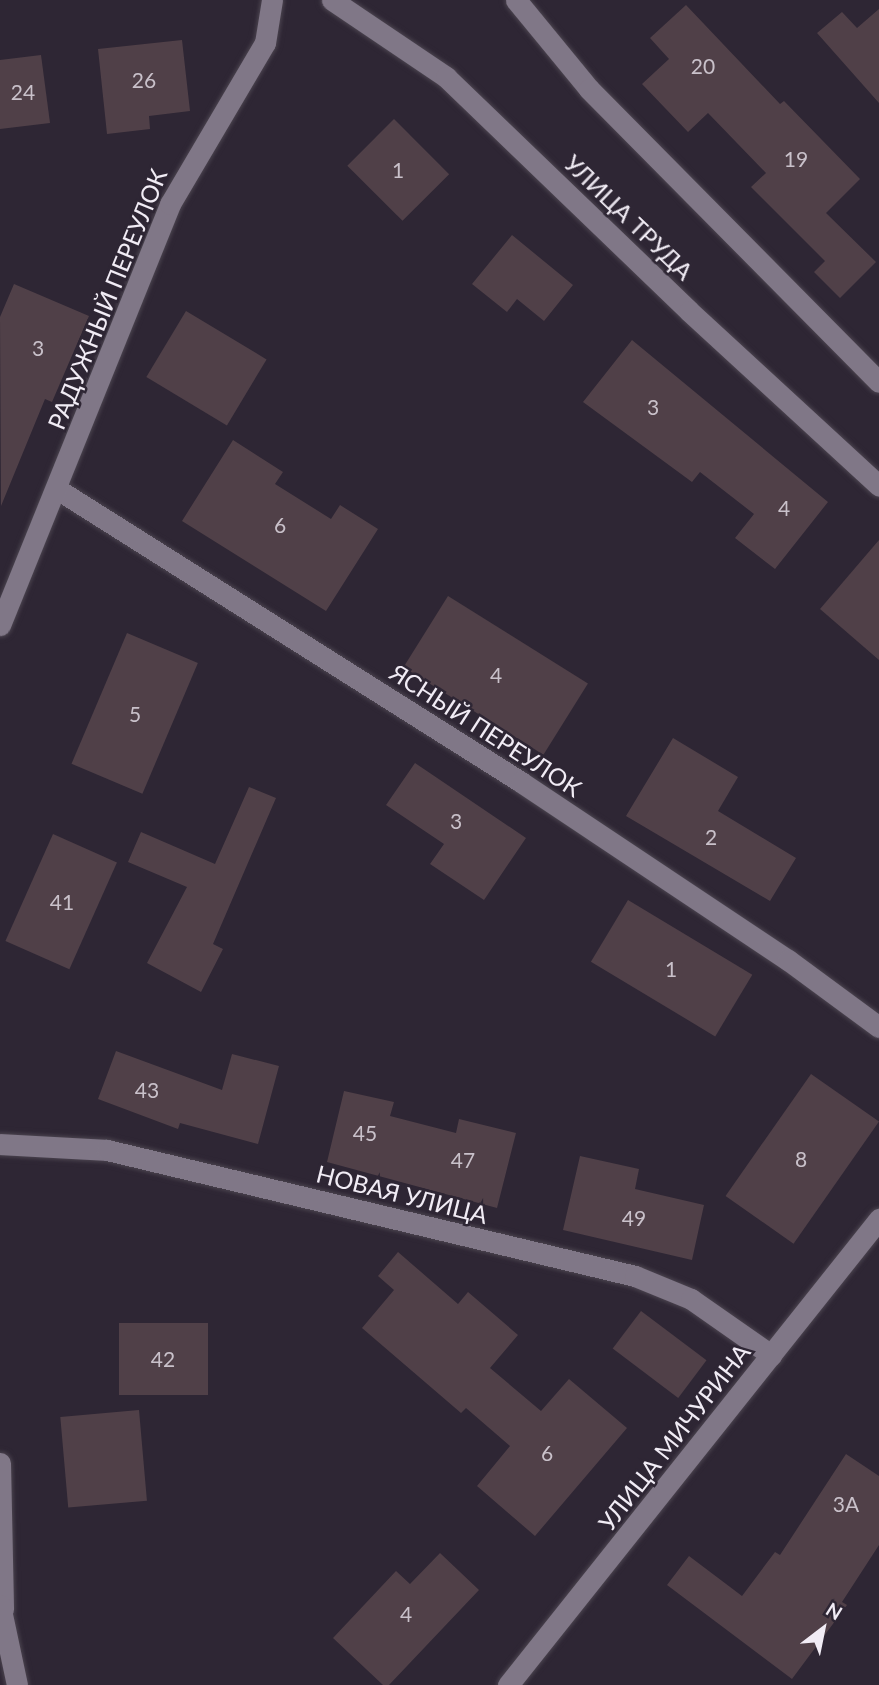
<!DOCTYPE html>
<html>
<head>
<meta charset="utf-8">
<style>
	body { margin:0 }
	#map { position:relative; width:879px; height:1685px; overflow:hidden; background:#2e2634; font-family:Lato,sans-serif }
	div>[style] { position:absolute }
	.building>* { inset:0; background:#504048; transform-origin:0 0 }
	.roads { filter:drop-shadow(0 0 2px #4b444f) drop-shadow(0 0 2px #4b444f) }
	.street>* { height:21px; margin:-10.5px; padding:0 10.5px; transform-origin:10.5px; border-radius:10.5px; background:#807787 }
	span { translate:-50% -50%; white-space:nowrap; text-align:center; line-height:1.15; -webkit-text-stroke:5px #2e2634; paint-order:stroke }
	.number-label { font-size:21px; color:#c9c1ca }
	.number-label span { -webkit-text-stroke-width:0 }
	.street-label { font-size:24px; color:#f1ecf5 }
	.north { position:absolute; left:788px; top:1594px; width:70px; height:70px; -webkit-text-stroke:5px #2e2634; paint-order:stroke; rotate:32deg; font-size:19px; font-weight:700; line-height:28px; text-align:center; color:#f1ecf5 }
	.north::after { content:''; display:block; margin:auto; width:24px; height:32px; background:#f1ecf5; clip-path:polygon(50% 0,100% 100%,50% 72%,0 100%) }
</style>
</head>
<body>
<div id="map">
	<div class="building">
		<div style="clip-path:polygon(686px 5px,780px 104px,784px 101px,860px 179px,826px 213px,876px 262px,840px 298px,814px 272px,825px 261px,751px 187px,766px 173px,708px 113px,688px 132px,642px 84px,669px 59px,650px 38px)"></div>
		<div style="clip-path:polygon(879px 9px,879px 103px,817px 33px,842px 12px,857px 28px)"></div>
		<div style="clip-path:polygon(182px 40px,190px 111px,149px 116px,150px 129px,107px 134px,98px 49px)"></div>
		<div style="clip-path:polygon(41px 55px,50px 123px,0 129px,0 60px)"></div>
		<div style="left:394px;top:119px;width:78px;height:66px;rotate:45deg"></div>
		<div style="clip-path:polygon(512px 235px,573px 285px,544px 321px,517px 299px,507px 312px,472px 284px)"></div>
		<div style="clip-path:polygon(14px 284px,89px 316px,52px 402px,45px 399px,1px 506px,0 317px)"></div>
		<div style="left:186px;top:311px;width:94px;height:77px;rotate:31deg"></div>
		<div style="clip-path:polygon(632px 340px,828px 502px,775px 569px,735px 538px,754px 514px,700px 472px,692px 482px,583px 402px)"></div>
		<div style="clip-path:polygon(233px 440px,283px 472px,275px 484px,331px 519px,340px 505px,378px 529px,326px 611px,182px 521px)"></div>
		<div style="clip-path:polygon(879px 540px,879px 660px,820px 609px)"></div>
		<div style="left:448px;top:596px;width:165px;height:84px;rotate:32deg"></div>
		<div style="left:127px;top:633px;width:77px;height:142px;rotate:23deg"></div>
		<div style="clip-path:polygon(673px 738px,738px 777px,718px 811px,796px 858px,770px 901px,626px 816px)"></div>
		<div style="clip-path:polygon(415px 763px,526px 838px,484px 900px,430px 864px,444px 844px,386px 805px)"></div>
		<div style="clip-path:polygon(249px 787px,276px 798px,213px 944px,223px 949px,201px 992px,147px 963px,187px 887px,128px 862px,141px 832px,215px 864px)"></div>
		<div style="left:53px;top:834px;width:70px;height:117px;rotate:24deg"></div>
		<div style="left:628px;top:900px;width:145px;height:72px;rotate:31deg"></div>
		<div style="clip-path:polygon(116px 1051px,222px 1090px,232px 1054px,279px 1066px,258px 1144px,180px 1123px,178px 1129px,98px 1099px)"></div>
		<div style="left:811px;top:1074px;width:83px;height:149px;rotate:35deg"></div>
		<div style="clip-path:polygon(344px 1091px,394px 1102px,390px 1116px,456px 1133px,459px 1119px,516px 1133px,497px 1208px,327px 1162px)"></div>
		<div style="clip-path:polygon(580px 1156px,639px 1169px,635px 1189px,704px 1205px,692px 1260px,563px 1230px)"></div>
		<div style="clip-path:polygon(398px 1252px,458px 1304px,468px 1292px,518px 1335px,490px 1368px,541px 1411px,569px 1379px,627px 1428px,535px 1536px,477px 1486px,510px 1446px,466px 1408px,461px 1413px,362px 1328px,394px 1290px,378px 1276px)"></div>
		<div style="left:641px;top:1311px;width:82px;height:47px;rotate:37deg"></div>
		<div style="left:119px;top:1323px;width:89px;height:72px"></div>
		<div style="left:139px;top:1410px;width:91px;height:79px;rotate:85deg"></div>
		<div style="clip-path:polygon(846px 1454px,879px 1476px,879px 1545px,842px 1602px,847px 1605px,792px 1679px,667px 1585px,689px 1556px,742px 1596px,775px 1552px,780px 1555px)"></div>
		<div style="clip-path:polygon(440px 1553px,479px 1590px,389px 1685px,383px 1685px,333px 1638px,396px 1571px,410px 1584px)"></div>
	</div>
	<div class="roads">
		<div class="street">
			<div style="left:332px;top:0;width:138px;rotate:34deg"></div>
			<div style="left:446px;top:77px;width:337px;rotate:43.9deg"></div>
			<div style="left:689px;top:311px;width:258px;rotate:42.6deg"></div>
			<div style="left:516px;top:0;width:115px;rotate:50.6deg"></div>
			<div style="left:589px;top:89px;width:412px;rotate:45.3deg"></div>
			<div style="left:57px;top:489px;width:549px;rotate:32.27deg"></div>
			<div style="left:521px;top:782px;width:321px;rotate:33.7deg"></div>
			<div style="left:788px;top:960px;width:113px;rotate:36.4deg"></div>
			<div style="left:0;top:625px;width:454px;rotate:-68deg"></div>
			<div style="left:170px;top:204px;width:187px;rotate:-59.5deg"></div>
			<div style="left:265px;top:43px;width:44px;rotate:-80.8deg"></div>
			<div style="left:0;top:1144px;width:107px;rotate:3.2deg"></div>
			<div style="left:107px;top:1150px;width:543px;rotate:13.42deg"></div>
			<div style="left:635px;top:1276px;width:61px;rotate:22.3deg"></div>
			<div style="left:691px;top:1299px;width:98px;rotate:35deg"></div>
			<div style="left:0;top:1463px;width:146px;rotate:88.8deg"></div>
			<div style="left:0;top:1605px;width:82px;rotate:78deg"></div>
			<div style="left:508px;top:1685px;width:596px;rotate:-51.48deg"></div>
		</div>
	</div>
	<div class="number-label">
		<span style="left:703px;top:66px">20</span>
		<span style="left:144px;top:80px">26</span>
		<span style="left:23px;top:92px">24</span>
		<span style="left:796px;top:159px">19</span>
		<span style="left:398px;top:170px">1</span>
		<span style="left:38px;top:348px">3</span>
		<span style="left:653px;top:407px">3</span>
		<span style="left:784px;top:508px">4</span>
		<span style="left:280px;top:525px">6</span>
		<span style="left:496px;top:675px">4</span>
		<span style="left:135px;top:714px">5</span>
		<span style="left:456px;top:821px">3</span>
		<span style="left:711px;top:837px">2</span>
		<span style="left:62px;top:902px">41</span>
		<span style="left:671px;top:969px">1</span>
		<span style="left:147px;top:1090px">43</span>
		<span style="left:365px;top:1133px">45</span>
		<span style="left:801px;top:1159px">8</span>
		<span style="left:463px;top:1160px">47</span>
		<span style="left:634px;top:1218px">49</span>
		<span style="left:163px;top:1359px">42</span>
		<span style="left:547px;top:1453px">6</span>
		<span style="left:846px;top:1504px">3А</span>
		<span style="left:406px;top:1614px">4</span>
	</div>
	<div class="street-label">
		<span style="left:629px;top:217px;rotate:44deg">УЛИЦА ТРУДА</span>
		<span style="left:107px;top:299px;rotate:-68deg">РАДУЖНЫЙ ПЕРЕУЛОК</span>
		<span style="left:486px;top:730px;rotate:33deg">ЯСНЫЙ ПЕРЕУЛОК</span>
		<span style="left:402px;top:1194px;rotate:14deg">НОВАЯ УЛИЦА</span>
		<span style="left:674px;top:1437px;rotate:-52deg">УЛИЦА МИЧУРИНА</span>
	</div>
	<div class="north">N</div>
</div>
</body>
</html>
